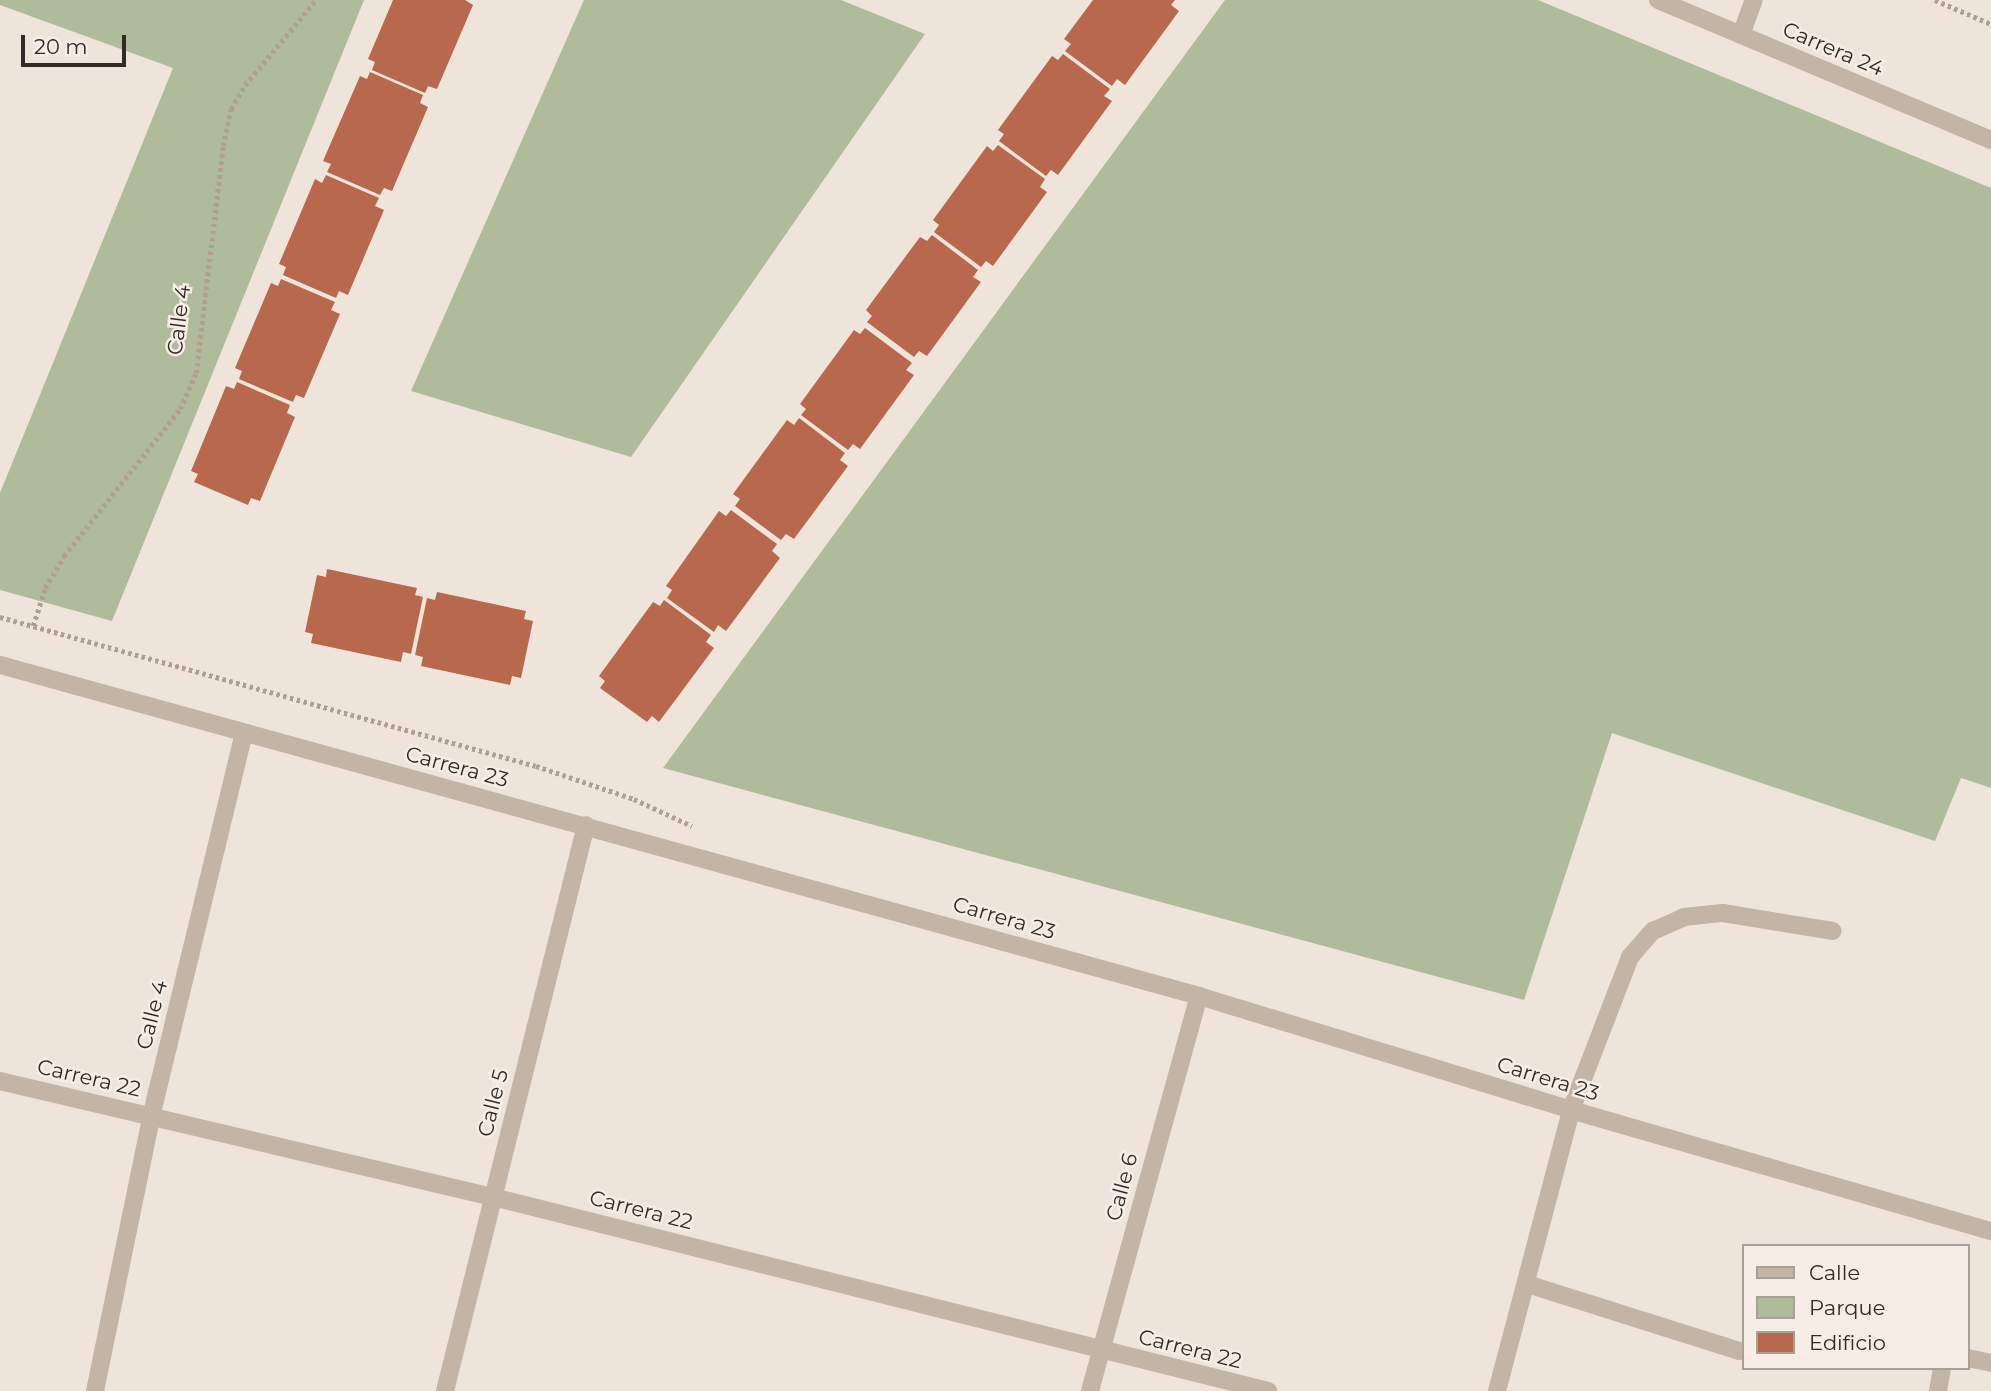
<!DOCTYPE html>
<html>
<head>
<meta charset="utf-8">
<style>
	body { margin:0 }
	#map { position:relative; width:1991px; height:1391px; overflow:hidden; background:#eee4d9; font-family:Montserrat,sans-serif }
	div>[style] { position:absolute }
	.green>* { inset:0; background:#afbb9b }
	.building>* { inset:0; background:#b8684c }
	.path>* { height:4.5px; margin-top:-2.25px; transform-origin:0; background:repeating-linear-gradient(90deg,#b09f91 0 3.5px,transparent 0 7px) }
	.minor>* { height:18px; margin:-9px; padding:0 9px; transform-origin:9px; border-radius:9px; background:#c4b4a6 }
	span { translate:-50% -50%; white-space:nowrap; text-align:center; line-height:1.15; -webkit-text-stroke:5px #f6eee4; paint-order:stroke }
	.street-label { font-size:21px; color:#312a26 }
	.legend { position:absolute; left:1742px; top:1244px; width:228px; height:126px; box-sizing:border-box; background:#f6eee4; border:2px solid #a7a098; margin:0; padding:9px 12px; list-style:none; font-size:21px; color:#312a26 }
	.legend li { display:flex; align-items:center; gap:14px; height:35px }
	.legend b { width:35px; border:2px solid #a7a098 }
	.scale { position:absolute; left:21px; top:35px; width:105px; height:32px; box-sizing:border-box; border:4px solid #312a26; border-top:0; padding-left:9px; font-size:21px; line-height:24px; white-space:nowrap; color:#312a26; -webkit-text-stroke:5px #f6eee4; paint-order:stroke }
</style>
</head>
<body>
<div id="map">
	<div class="green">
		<div style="clip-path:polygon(0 0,364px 0,112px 621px,0 590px,0 493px,173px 68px,0 5px)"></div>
		<div style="clip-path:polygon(584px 0,841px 0,925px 34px,631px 457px,411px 391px)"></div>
		<div style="clip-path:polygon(1225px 0,1538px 0,1991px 188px,1991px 788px,1961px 778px,1935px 841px,1612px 733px,1524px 1000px,663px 768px)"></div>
	</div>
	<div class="building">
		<div style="clip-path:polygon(393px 0,465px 0,473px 5px,437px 89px,428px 86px,425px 93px,372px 70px,375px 62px,368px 59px)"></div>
		<div style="clip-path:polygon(1093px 0,1175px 0,1171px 5px,1179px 11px,1125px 85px,1117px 79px,1112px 86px,1065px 51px,1071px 44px,1064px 39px)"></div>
		<div style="clip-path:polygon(1063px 54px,1110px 89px,1104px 96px,1112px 101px,1058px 175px,1051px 170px,1046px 176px,999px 141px,1004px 134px,998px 130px,1052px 56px,1058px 60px)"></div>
		<div style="clip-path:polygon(370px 72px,423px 95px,420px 103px,428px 107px,392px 191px,384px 188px,380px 195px,327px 172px,331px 164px,323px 161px,360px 76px,367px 79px)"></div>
		<div style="clip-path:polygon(998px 145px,1045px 179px,1040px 187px,1047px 192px,993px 266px,986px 261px,981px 267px,934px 232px,939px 225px,933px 220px,987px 146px,993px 151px)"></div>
		<div style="clip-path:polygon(326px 175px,379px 198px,375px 206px,384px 210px,348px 295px,339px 291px,336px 298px,283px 275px,286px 267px,279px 264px,315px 179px,322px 183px)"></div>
		<div style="clip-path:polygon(932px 235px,978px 270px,973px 277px,981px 282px,927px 356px,919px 351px,914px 357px,867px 322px,872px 316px,866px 310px,920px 237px,927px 241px)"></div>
		<div style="clip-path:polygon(281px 279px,335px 302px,331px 310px,340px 314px,304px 398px,296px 395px,293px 402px,239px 379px,242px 371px,235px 368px,271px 283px,278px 286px)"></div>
		<div style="clip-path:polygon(865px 328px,912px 363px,906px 370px,914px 375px,860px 449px,853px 444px,848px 450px,801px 415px,806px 409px,800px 404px,854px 330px,860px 334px)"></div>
		<div style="clip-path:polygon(237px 382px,290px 405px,287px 413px,295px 417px,260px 501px,251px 498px,248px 505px,194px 482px,198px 474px,191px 471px,226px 386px,234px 389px)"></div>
		<div style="clip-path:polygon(799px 418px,845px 453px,840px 460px,848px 466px,794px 539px,786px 534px,781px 540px,735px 506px,740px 499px,733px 494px,787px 420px,794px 425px)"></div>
		<div style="clip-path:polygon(731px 510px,777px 544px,772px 551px,780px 558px,726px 631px,718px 625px,714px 632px,667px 598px,672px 590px,666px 586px,719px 511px,726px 516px)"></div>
		<div style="clip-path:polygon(327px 569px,417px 588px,415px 595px,423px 597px,411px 654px,403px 652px,401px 662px,311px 643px,313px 634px,305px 632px,317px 575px,326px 577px)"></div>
		<div style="clip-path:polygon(437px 592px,526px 611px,524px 619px,533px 621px,521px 678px,512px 676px,510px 685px,421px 666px,423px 657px,415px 655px,427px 598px,435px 600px)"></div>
		<div style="clip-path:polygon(664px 600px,711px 635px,706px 642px,714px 648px,659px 722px,652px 716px,647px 722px,600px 688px,605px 681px,599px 676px,653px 602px,660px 606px)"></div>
	</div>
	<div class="path">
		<div style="left:1935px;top:0;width:61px;rotate:23.2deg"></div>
		<div style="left:0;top:617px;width:556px;rotate:15.54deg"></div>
		<div style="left:536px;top:766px;width:103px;rotate:18.6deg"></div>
		<div style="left:634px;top:799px;width:64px;rotate:25deg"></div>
		<div style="left:33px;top:626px;width:40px;rotate:-72deg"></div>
		<div style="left:45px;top:588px;width:37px;rotate:-59deg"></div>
		<div style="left:64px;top:556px;width:187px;rotate:-51.7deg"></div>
		<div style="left:180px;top:409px;width:39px;rotate:-66deg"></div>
		<div style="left:196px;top:373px;width:229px;rotate:-83.2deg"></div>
		<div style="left:223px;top:146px;width:38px;rotate:-78deg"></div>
		<div style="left:231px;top:109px;width:28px;rotate:-60deg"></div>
		<div style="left:245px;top:85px;width:111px;rotate:-50.1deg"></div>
	</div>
	<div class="minor">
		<div style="left:1658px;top:0;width:361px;rotate:22.8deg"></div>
		<div style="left:1741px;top:35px;width:37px;rotate:-70deg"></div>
		<div style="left:0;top:665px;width:1244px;rotate:15.43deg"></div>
		<div style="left:1199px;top:996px;width:389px;rotate:17deg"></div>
		<div style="left:1571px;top:1110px;width:437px;rotate:16.1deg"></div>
		<div style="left:0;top:1081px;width:506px;rotate:13.24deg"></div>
		<div style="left:493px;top:1197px;width:799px;rotate:14.05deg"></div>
		<div style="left:1527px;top:1284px;width:223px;rotate:17.5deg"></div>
		<div style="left:1968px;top:1358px;width:24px;rotate:12deg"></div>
		<div style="left:95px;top:1391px;width:280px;rotate:-78.4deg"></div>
		<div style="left:151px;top:1117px;width:394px;rotate:-76.4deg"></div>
		<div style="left:445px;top:1391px;width:583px;rotate:-76.01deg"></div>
		<div style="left:1090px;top:1391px;width:410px;rotate:-74.6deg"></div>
		<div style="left:1497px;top:1391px;width:291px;rotate:-75.2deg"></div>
		<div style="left:1571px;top:1110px;width:164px;rotate:-68.9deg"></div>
		<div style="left:1630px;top:957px;width:35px;rotate:-49deg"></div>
		<div style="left:1653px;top:931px;width:34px;rotate:-24deg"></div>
		<div style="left:1684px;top:917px;width:39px;rotate:-6deg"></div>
		<div style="left:1723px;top:913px;width:111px;rotate:9.3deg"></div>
		<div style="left:1938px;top:1391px;width:23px;rotate:-80deg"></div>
	</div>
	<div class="street-label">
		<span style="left:1833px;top:49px;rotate:23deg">Carrera 24</span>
		<span style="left:179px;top:320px;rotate:-83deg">Calle 4</span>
		<span style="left:457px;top:767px;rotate:15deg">Carrera 23</span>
		<span style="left:1004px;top:918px;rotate:16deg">Carrera 23</span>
		<span style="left:152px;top:1015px;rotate:-76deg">Calle 4</span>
		<span style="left:89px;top:1078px;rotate:13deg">Carrera 22</span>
		<span style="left:1548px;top:1079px;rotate:17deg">Carrera 23</span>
		<span style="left:493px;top:1103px;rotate:-76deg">Calle 5</span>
		<span style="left:1122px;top:1187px;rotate:-75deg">Calle 6</span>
		<span style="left:641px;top:1210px;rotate:14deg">Carrera 22</span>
		<span style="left:1190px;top:1349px;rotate:14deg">Carrera 22</span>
	</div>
	<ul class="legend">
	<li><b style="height:9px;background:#c4b4a6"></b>Calle</li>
	<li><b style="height:19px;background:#afbb9b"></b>Parque</li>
	<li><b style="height:19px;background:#b8684c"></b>Edificio</li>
	</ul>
	<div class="scale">20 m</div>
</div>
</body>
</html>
